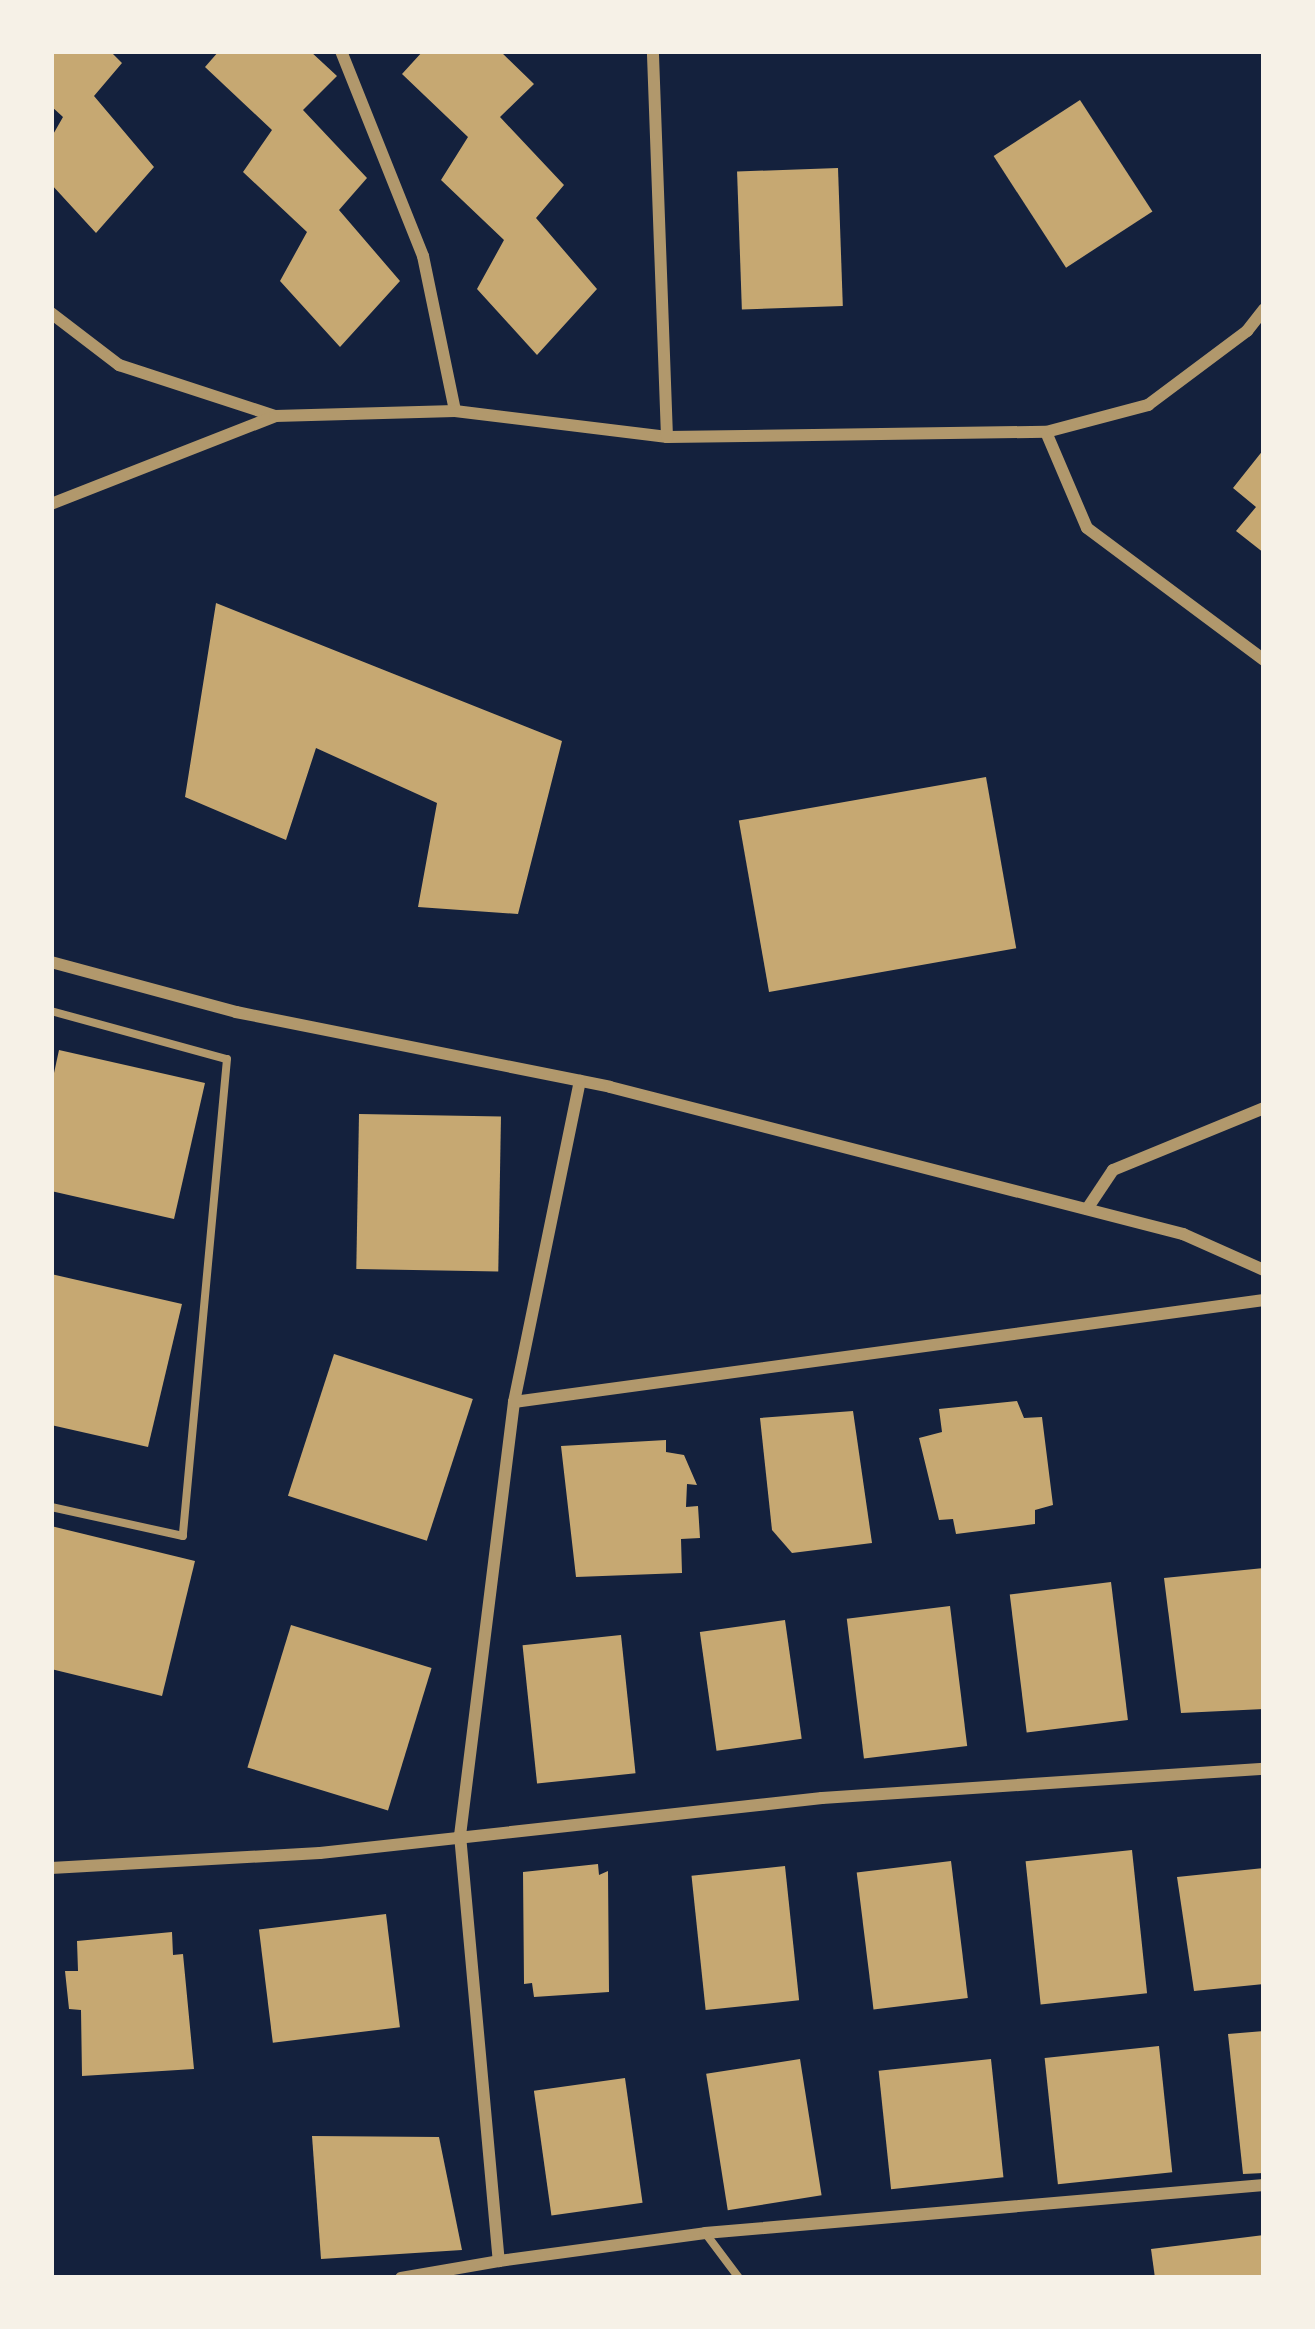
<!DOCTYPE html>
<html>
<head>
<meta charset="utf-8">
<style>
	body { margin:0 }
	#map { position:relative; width:1315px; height:2329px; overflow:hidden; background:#14213d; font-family:Karla,sans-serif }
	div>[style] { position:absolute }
	.building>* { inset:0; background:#c6a872; transform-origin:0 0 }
	.service>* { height:8px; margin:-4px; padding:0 4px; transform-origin:4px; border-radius:4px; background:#b1986c }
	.minor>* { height:12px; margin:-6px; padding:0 6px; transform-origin:6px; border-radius:6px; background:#b1986c }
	span { translate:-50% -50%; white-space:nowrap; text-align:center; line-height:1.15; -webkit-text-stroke:9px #f6f1e7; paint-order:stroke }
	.frame { position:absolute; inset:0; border:54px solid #f6f1e7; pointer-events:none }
</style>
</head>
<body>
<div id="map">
	<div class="building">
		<div style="clip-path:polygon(51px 51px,110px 51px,122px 63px,94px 96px,154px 167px,96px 233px,51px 184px,51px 138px,63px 117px,51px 106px)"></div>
		<div style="clip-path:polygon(219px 51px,310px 51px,337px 76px,303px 110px,367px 178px,339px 210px,400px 281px,340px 347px,280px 281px,307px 232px,243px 172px,272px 130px,205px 67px)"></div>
		<div style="clip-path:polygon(423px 51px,500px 51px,534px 84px,500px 117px,564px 185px,536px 218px,597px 289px,537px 355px,477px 289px,504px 240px,441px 180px,468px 137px,402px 74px)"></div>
		<div style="left:1080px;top:100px;width:133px;height:103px;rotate:57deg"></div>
		<div style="left:838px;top:168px;width:138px;height:101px;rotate:88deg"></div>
		<div style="clip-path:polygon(1264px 449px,1264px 553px,1236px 531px,1256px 507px,1233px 488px)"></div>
		<div style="clip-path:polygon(216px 603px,562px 741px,518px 914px,418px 907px,437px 803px,316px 748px,286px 840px,185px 797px)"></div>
		<div style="left:986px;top:777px;width:174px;height:251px;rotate:80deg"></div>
		<div style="clip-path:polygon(59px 1050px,205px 1083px,174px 1219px,51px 1191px,51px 1087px)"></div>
		<div style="left:359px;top:1114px;width:142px;height:155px;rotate:1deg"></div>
		<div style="clip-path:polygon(51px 1274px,182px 1304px,148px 1447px,51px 1425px)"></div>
		<div style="left:334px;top:1354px;width:146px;height:149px;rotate:18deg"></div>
		<div style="clip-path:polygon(1017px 1401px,1024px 1418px,1042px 1417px,1053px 1505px,1035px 1510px,1035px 1524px,956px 1534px,953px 1519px,939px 1520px,919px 1438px,942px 1432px,939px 1409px)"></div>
		<div style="clip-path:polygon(853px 1411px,872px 1543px,792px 1553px,772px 1530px,760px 1418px)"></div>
		<div style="clip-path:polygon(666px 1440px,666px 1452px,684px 1455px,697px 1485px,687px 1484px,686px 1507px,698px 1506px,700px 1538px,681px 1539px,682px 1573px,576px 1577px,561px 1446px)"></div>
		<div style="clip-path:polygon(51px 1526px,195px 1561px,162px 1696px,51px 1669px)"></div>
		<div style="clip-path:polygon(1264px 1568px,1264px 1709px,1181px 1713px,1164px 1578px)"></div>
		<div style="left:1111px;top:1582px;width:139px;height:102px;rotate:83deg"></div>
		<div style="left:950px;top:1606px;width:141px;height:104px;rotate:83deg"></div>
		<div style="left:785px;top:1620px;width:120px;height:86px;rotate:82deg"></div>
		<div style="left:291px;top:1625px;width:147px;height:149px;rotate:17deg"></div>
		<div style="left:621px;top:1635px;width:139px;height:99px;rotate:84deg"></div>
		<div style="left:1132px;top:1850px;width:144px;height:107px;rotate:84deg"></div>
		<div style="left:951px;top:1861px;width:138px;height:95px;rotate:83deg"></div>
		<div style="clip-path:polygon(598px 1864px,599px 1875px,608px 1871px,609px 1992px,534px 1997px,532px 1983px,524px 1984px,523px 1872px)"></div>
		<div style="left:785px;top:1866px;width:135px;height:94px;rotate:84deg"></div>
		<div style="clip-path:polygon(1264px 1868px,1264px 1984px,1194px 1991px,1177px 1877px)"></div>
		<div style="left:386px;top:1914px;width:114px;height:128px;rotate:83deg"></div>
		<div style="clip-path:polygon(172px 1932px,173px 1955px,183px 1954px,194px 2069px,82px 2076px,81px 2010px,69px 2009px,65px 1971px,78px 1971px,77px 1941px)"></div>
		<div style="clip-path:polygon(1264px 2031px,1264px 2173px,1243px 2174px,1228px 2034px)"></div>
		<div style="left:1159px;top:2046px;width:127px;height:115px;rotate:84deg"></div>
		<div style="left:800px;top:2059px;width:138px;height:95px;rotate:81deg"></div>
		<div style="left:991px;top:2059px;width:119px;height:113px;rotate:84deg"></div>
		<div style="left:625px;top:2078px;width:126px;height:92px;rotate:82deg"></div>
		<div style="clip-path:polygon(312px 2136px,439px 2137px,462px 2250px,321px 2259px)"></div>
		<div style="clip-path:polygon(1264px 2235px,1264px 2278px,1155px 2278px,1151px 2249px)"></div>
	</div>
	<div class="service">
		<div style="left:51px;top:1011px;width:182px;rotate:15.3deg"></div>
		<div style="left:227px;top:1059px;width:479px;rotate:95.3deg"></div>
		<div style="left:183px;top:1536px;width:135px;rotate:-167.6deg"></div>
		<div style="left:706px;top:2234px;width:55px;rotate:53.1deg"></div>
	</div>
	<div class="minor">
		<div style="left:341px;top:51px;width:221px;rotate:68.2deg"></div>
		<div style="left:423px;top:256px;width:158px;rotate:78.3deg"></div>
		<div style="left:51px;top:313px;width:86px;rotate:37.4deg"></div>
		<div style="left:119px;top:365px;width:164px;rotate:18.1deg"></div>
		<div style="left:1046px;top:432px;width:104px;rotate:66.9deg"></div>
		<div style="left:1087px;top:528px;width:221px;rotate:36.7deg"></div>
		<div style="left:667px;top:437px;width:379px;rotate:-0.8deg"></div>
		<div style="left:1046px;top:432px;width:106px;rotate:-14.8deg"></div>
		<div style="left:1148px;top:405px;width:124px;rotate:-36.8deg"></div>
		<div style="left:1247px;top:331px;width:28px;rotate:-52deg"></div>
		<div style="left:51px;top:504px;width:241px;rotate:-21.4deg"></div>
		<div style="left:275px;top:416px;width:180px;rotate:-1.6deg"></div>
		<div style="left:455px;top:411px;width:214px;rotate:7deg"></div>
		<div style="left:667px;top:437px;width:386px;rotate:-92.1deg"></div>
		<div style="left:51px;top:962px;width:192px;rotate:15.1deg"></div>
		<div style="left:236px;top:1012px;width:381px;rotate:11.3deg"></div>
		<div style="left:610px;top:1087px;width:592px;rotate:14.39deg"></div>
		<div style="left:1183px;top:1234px;width:89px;rotate:24deg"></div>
		<div style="left:1087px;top:1209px;width:47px;rotate:-56.3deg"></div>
		<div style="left:1113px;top:1170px;width:163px;rotate:-22.3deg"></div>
		<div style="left:1264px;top:1300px;width:757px;rotate:172.26deg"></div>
		<div style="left:514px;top:1402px;width:436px;rotate:97.1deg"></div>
		<div style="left:460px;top:1835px;width:428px;rotate:84.8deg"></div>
		<div style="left:499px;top:2261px;width:208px;rotate:-7.7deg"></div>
		<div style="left:705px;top:2233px;width:561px;rotate:-4.91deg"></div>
		<div style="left:514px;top:1402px;width:328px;rotate:-78.4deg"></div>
		<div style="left:51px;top:1868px;width:269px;rotate:-3.2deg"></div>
		<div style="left:320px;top:1853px;width:505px;rotate:-6.25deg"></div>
		<div style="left:822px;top:1798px;width:443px;rotate:-3.8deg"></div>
		<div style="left:401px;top:2278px;width:99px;rotate:-9.8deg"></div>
	</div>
	<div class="frame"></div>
</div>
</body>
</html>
